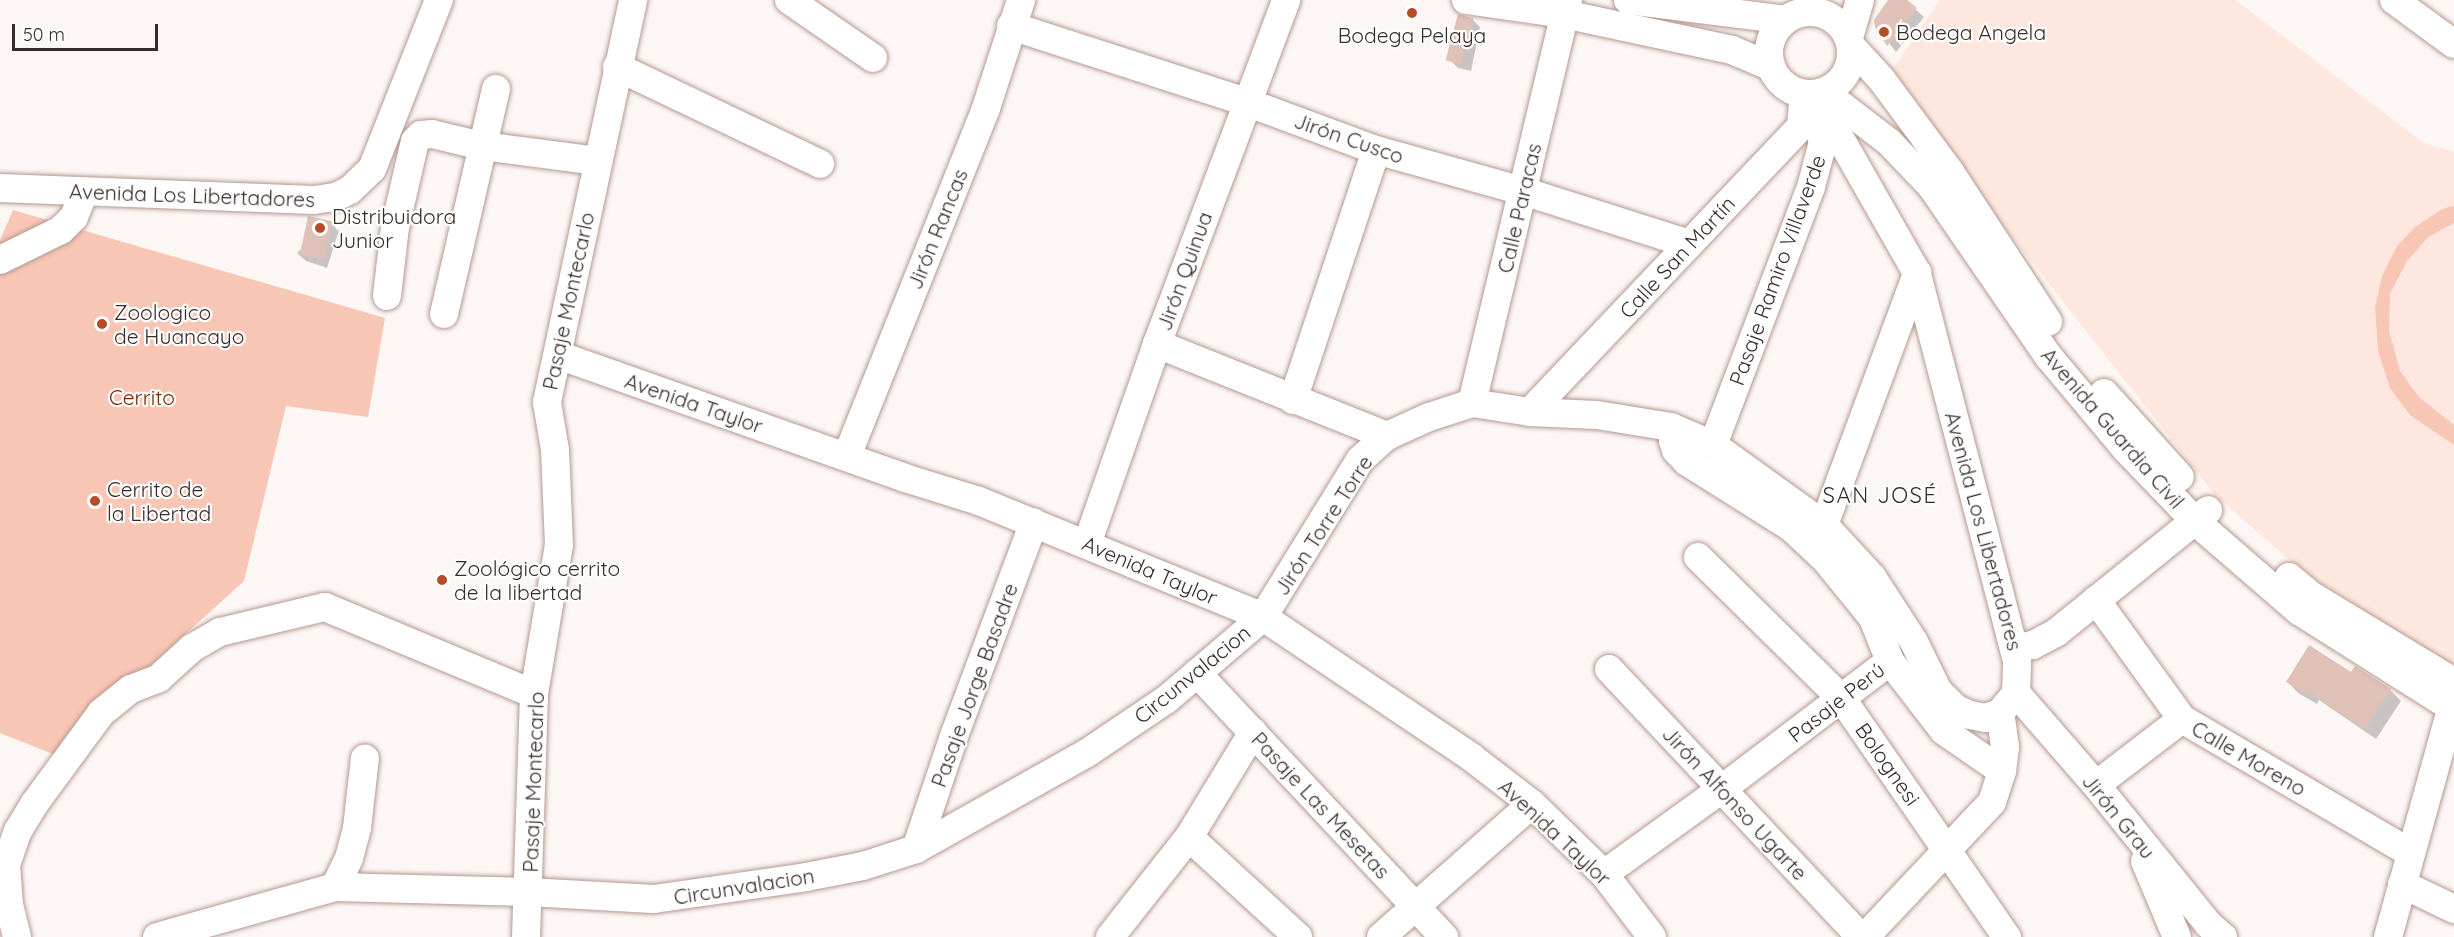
<!DOCTYPE html>
<html>
<head>
<meta charset="utf-8">
<style>
	body { margin:0 }
	#map { position:relative; width:2454px; height:937px; overflow:hidden; background:#fcf6f4; font-family:Quicksand,sans-serif }
	div>[style] { position:absolute }
	.built>* { inset:0; background:#fee7df }
	.green>* { inset:0; background:#f8c6b5 }
	.shadow>* { inset:0; background:#0003 }
	.building>* { inset:0; background:#dfc1b7; transform-origin:0 0 }
	.roads { filter:drop-shadow(0 0 2px #b5998f) drop-shadow(0 0 2px #b5998f) }
	.minor>* { height:28px; margin:-14px; padding:0 14px; transform-origin:14px; border-radius:14px; background:#fff }
	.minor>.ring { margin:-14px; padding:0; box-sizing:content-box; background:none; border:28px solid #fff; border-radius:50% }
	.dots>* { width:16px; height:16px; translate:-50% -50%; box-sizing:border-box; border:3px solid #fff; border-radius:50% }
	span { translate:-50% -50%; white-space:nowrap; text-align:center; line-height:1.15; -webkit-text-stroke:4.5px #fff; paint-order:stroke }
	.poi-label { font-size:21px; color:#382c28 }
	.left { translate:0 -50%; text-align:left }
	.street-label { font-size:21px; color:#382c28 }
	.park-label { font-size:21px; color:#7a2701 }
	.neighbourhood-label { font-size:22px; color:#382c28; letter-spacing:1.5px }
	.scale { position:absolute; left:12px; top:24px; width:146px; height:27px; box-sizing:border-box; border:3px solid #382c28; border-top:0; padding-left:8px; font-size:18px; line-height:21px; white-space:nowrap; color:#382c28; -webkit-text-stroke:4px #fff; paint-order:stroke }
</style>
</head>
<body>
<div id="map">
	<div class="built">
		<div style="clip-path:polygon(1940px 0,2235px 0,2424px 143px,2454px 152px,2454px 668px,2301px 570px,2215px 495px,1887px 78px)"></div>
	</div>
	<div class="green">
		<div style="clip-path:polygon(2454px 206px,2454px 223px,2428px 237px,2407px 261px,2390px 294px,2389px 330px,2400px 371px,2419px 397px,2454px 425px,2454px 445px,2410px 415px,2390px 388px,2378px 351px,2375px 307px,2382px 276px,2397px 246px,2415px 227px,2442px 209px)"></div>
		<div style="clip-path:polygon(13px 210px,385px 318px,368px 417px,286px 406px,244px 581px,53px 754px,0 733px,0 240px)"></div>
	</div>
	<div class="shadow">
		<div style="clip-path:polygon(1891px 0,1905px 0,1924px 17px,1896px 52px,1877px 27px)"></div>
		<div style="clip-path:polygon(1472px 19px,1480px 27px,1471px 71px,1458px 68px,1450px 60px)"></div>
		<div style="clip-path:polygon(331px 222px,339px 230px,327px 268px,306px 261px,297px 253px)"></div>
		<div style="clip-path:polygon(2288px 682px,2390px 690px,2401px 701px,2376px 739px,2319px 700px,2317px 704px,2298px 693px)"></div>
	</div>
	<div class="building">
		<div style="clip-path:polygon(1888px 0,1907px 0,1917px 8px,1887px 46px,1875px 27px,1874px 20px)"></div>
		<div style="left:1458px;top:14px;width:16px;height:48px;rotate:15deg"></div>
		<div style="left:308px;top:216px;width:25px;height:39px;rotate:12deg"></div>
		<div style="clip-path:polygon(2309px 645px,2351px 672px,2355px 666px,2391px 689px,2365px 729px,2308px 691px,2306px 694px,2286px 682px)"></div>
	</div>
	<div class="roads">
		<div class="minor">
			<div style="left:789px;top:0;width:102px;rotate:34.6deg"></div>
			<div style="left:1466px;top:0;width:99px;rotate:8.1deg"></div>
			<div style="left:1564px;top:14px;width:172px;rotate:12.1deg"></div>
			<div style="left:1732px;top:50px;width:43px;rotate:23deg"></div>
			<div style="left:1628px;top:0;width:159px;rotate:7.2deg"></div>
			<div style="left:2394px;top:0;width:74px;rotate:36.3deg"></div>
			<div class="ring" style="left:1769px;top:12px;width:54px;height:54px"></div>
			<div style="left:1011px;top:26px;width:247px;rotate:17.9deg"></div>
			<div style="left:1246px;top:102px;width:139px;rotate:20.3deg"></div>
			<div style="left:1376px;top:150px;width:153px;rotate:15.6deg"></div>
			<div style="left:1523px;top:191px;width:174px;rotate:17.7deg"></div>
			<div style="left:1849px;top:38px;width:40px;rotate:-74deg"></div>
			<div style="left:1851px;top:46px;width:46px;rotate:47.6deg"></div>
			<div style="left:1882px;top:80px;width:114px;rotate:53.5deg"></div>
			<div style="left:1950px;top:172px;width:179px;rotate:56.8deg"></div>
			<div style="left:617px;top:67px;width:225px;rotate:25.5deg"></div>
			<div style="left:1824px;top:92px;width:82px;rotate:37.6deg"></div>
			<div style="left:1889px;top:142px;width:62px;rotate:46.3deg"></div>
			<div style="left:1932px;top:187px;width:206px;rotate:55.5deg"></div>
			<div style="left:2049px;top:357px;width:119px;rotate:50.1deg"></div>
			<div style="left:2125px;top:448px;width:101px;rotate:46.2deg"></div>
			<div style="left:2195px;top:521px;width:138px;rotate:40.9deg"></div>
			<div style="left:2299px;top:611px;width:183px;rotate:32.3deg"></div>
			<div style="left:0;top:188px;width:314px;rotate:2.2deg"></div>
			<div style="left:314px;top:200px;width:22px;rotate:-8deg"></div>
			<div style="left:336px;top:197px;width:16px;rotate:-27deg"></div>
			<div style="left:350px;top:190px;width:30px;rotate:-44deg"></div>
			<div style="left:372px;top:169px;width:182px;rotate:-68.4deg"></div>
			<div style="left:0;top:260px;width:68px;rotate:-26.2deg"></div>
			<div style="left:61px;top:230px;width:18px;rotate:-45deg"></div>
			<div style="left:74px;top:217px;width:27px;rotate:-68deg"></div>
			<div style="left:387px;top:296px;width:69px;rotate:-83.4deg"></div>
			<div style="left:395px;top:227px;width:88px;rotate:-76.9deg"></div>
			<div style="left:415px;top:141px;width:8px;rotate:-45deg"></div>
			<div style="left:421px;top:135px;width:11px;rotate:-5deg"></div>
			<div style="left:432px;top:134px;width:51px;rotate:13.5deg"></div>
			<div style="left:482px;top:146px;width:116px;rotate:7.4deg"></div>
			<div style="left:444px;top:314px;width:231px;rotate:-77deg"></div>
			<div style="left:1157px;top:344px;width:248px;rotate:21.8deg"></div>
			<div style="left:558px;top:355px;width:368px;rotate:19.5deg"></div>
			<div style="left:905px;top:478px;width:77px;rotate:17.3deg"></div>
			<div style="left:979px;top:501px;width:307px;rotate:22.2deg"></div>
			<div style="left:1263px;top:617px;width:251px;rotate:33.9deg"></div>
			<div style="left:1471px;top:757px;width:77px;rotate:37.6deg"></div>
			<div style="left:1532px;top:804px;width:100px;rotate:44.2deg"></div>
			<div style="left:1604px;top:874px;width:79px;rotate:52.7deg"></div>
			<div style="left:2104px;top:393px;width:113px;rotate:47.9deg"></div>
			<div style="left:1293px;top:400px;width:263px;rotate:-71.6deg"></div>
			<div style="left:1472px;top:403px;width:414px;rotate:-76.6deg"></div>
			<div style="left:1530px;top:412px;width:394px;rotate:-46.5deg"></div>
			<div style="left:1801px;top:126px;width:32px;rotate:-85deg"></div>
			<div style="left:1713px;top:445px;width:276px;rotate:-69.2deg"></div>
			<div style="left:1811px;top:187px;width:47px;rotate:-75.1deg"></div>
			<div style="left:1823px;top:142px;width:35px;rotate:-106deg"></div>
			<div style="left:847px;top:456px;width:375px;rotate:-68.2deg"></div>
			<div style="left:986px;top:108px;width:114px;rotate:-72deg"></div>
			<div style="left:1824px;top:525px;width:269px;rotate:-69.7deg"></div>
			<div style="left:1087px;top:544px;width:212px;rotate:-70.7deg"></div>
			<div style="left:1157px;top:344px;width:367px;rotate:-69.4deg"></div>
			<div style="left:1698px;top:557px;width:202px;rotate:44.6deg"></div>
			<div style="left:1842px;top:699px;width:290px;rotate:55.3deg"></div>
			<div style="left:2289px;top:577px;width:30px;rotate:40deg"></div>
			<div style="left:2312px;top:596px;width:166px;rotate:31.2deg"></div>
			<div style="left:2096px;top:600px;width:147px;rotate:54.1deg"></div>
			<div style="left:2182px;top:719px;width:264px;rotate:30.4deg"></div>
			<div style="left:2014px;top:648px;width:19px;rotate:-9deg"></div>
			<div style="left:2033px;top:645px;width:27px;rotate:-28deg"></div>
			<div style="left:2057px;top:632px;width:194px;rotate:-38.9deg"></div>
			<div style="left:1890px;top:661px;width:88px;rotate:52.4deg"></div>
			<div style="left:1944px;top:731px;width:70px;rotate:34.6deg"></div>
			<div style="left:1609px;top:669px;width:368px;rotate:46.8deg"></div>
			<div style="left:1197px;top:673px;width:362px;rotate:46.9deg"></div>
			<div style="left:2016px;top:693px;width:122px;rotate:49deg"></div>
			<div style="left:2096px;top:785px;width:179px;rotate:51.1deg"></div>
			<div style="left:2208px;top:924px;width:20px;rotate:41deg"></div>
			<div style="left:2096px;top:785px;width:108px;rotate:-37.5deg"></div>
			<div style="left:1189px;top:837px;width:148px;rotate:42.5deg"></div>
			<div style="left:916px;top:849px;width:119px;rotate:-71.4deg"></div>
			<div style="left:954px;top:736px;width:228px;rotate:-69.5deg"></div>
			<div style="left:2145px;top:861px;width:82px;rotate:67.2deg"></div>
			<div style="left:1604px;top:874px;width:145px;rotate:-35.8deg"></div>
			<div style="left:1722px;top:789px;width:211px;rotate:-37.3deg"></div>
			<div style="left:1890px;top:661px;width:46px;rotate:-111.6deg"></div>
			<div style="left:1873px;top:618px;width:76px;rotate:-129.1deg"></div>
			<div style="left:1825px;top:559px;width:45px;rotate:-136.8deg"></div>
			<div style="left:1792px;top:528px;width:124px;rotate:-147.8deg"></div>
			<div style="left:1687px;top:462px;width:16px;rotate:-133deg"></div>
			<div style="left:1676px;top:450px;width:9px;rotate:-108deg"></div>
			<div style="left:1673px;top:441px;width:12px;rotate:-76deg"></div>
			<div style="left:2402px;top:884px;width:58px;rotate:25.7deg"></div>
			<div style="left:335px;top:887px;width:32px;rotate:-64deg"></div>
			<div style="left:349px;top:858px;width:31px;rotate:-75deg"></div>
			<div style="left:357px;top:828px;width:70px;rotate:-83.5deg"></div>
			<div style="left:17px;top:937px;width:33px;rotate:-104deg"></div>
			<div style="left:9px;top:905px;width:40px;rotate:-94.3deg"></div>
			<div style="left:6px;top:865px;width:36px;rotate:-71deg"></div>
			<div style="left:18px;top:831px;width:33px;rotate:-59deg"></div>
			<div style="left:35px;top:803px;width:112px;rotate:-53.7deg"></div>
			<div style="left:101px;top:713px;width:38px;rotate:-39deg"></div>
			<div style="left:131px;top:689px;width:30px;rotate:-21deg"></div>
			<div style="left:159px;top:678px;width:45px;rotate:-42.3deg"></div>
			<div style="left:192px;top:648px;width:32px;rotate:-30deg"></div>
			<div style="left:220px;top:632px;width:108px;rotate:-13.4deg"></div>
			<div style="left:325px;top:607px;width:226px;rotate:22.6deg"></div>
			<div style="left:157px;top:937px;width:185px;rotate:-15.7deg"></div>
			<div style="left:335px;top:887px;width:193px;rotate:1.5deg"></div>
			<div style="left:528px;top:892px;width:126px;rotate:3.2deg"></div>
			<div style="left:654px;top:899px;width:154px;rotate:-8.2deg"></div>
			<div style="left:806px;top:877px;width:58px;rotate:-10.9deg"></div>
			<div style="left:863px;top:866px;width:56px;rotate:-17.8deg"></div>
			<div style="left:916px;top:849px;width:196px;rotate:-29.3deg"></div>
			<div style="left:1087px;top:753px;width:97px;rotate:-34deg"></div>
			<div style="left:1167px;top:699px;width:126px;rotate:-40.5deg"></div>
			<div style="left:1263px;top:617px;width:185px;rotate:-58.3deg"></div>
			<div style="left:1360px;top:460px;width:36px;rotate:-42deg"></div>
			<div style="left:1387px;top:436px;width:46px;rotate:-24.3deg"></div>
			<div style="left:1429px;top:417px;width:45px;rotate:-18deg"></div>
			<div style="left:1472px;top:403px;width:59px;rotate:8.8deg"></div>
			<div style="left:1530px;top:412px;width:67px;rotate:2.6deg"></div>
			<div style="left:1597px;top:415px;width:75px;rotate:9.2deg"></div>
			<div style="left:1671px;top:427px;width:46px;rotate:23.2deg"></div>
			<div style="left:1713px;top:445px;width:137px;rotate:35.8deg"></div>
			<div style="left:1824px;top:525px;width:71px;rotate:47.3deg"></div>
			<div style="left:1872px;top:577px;width:77px;rotate:57.1deg"></div>
			<div style="left:1914px;top:642px;width:55px;rotate:63.9deg"></div>
			<div style="left:1938px;top:691px;width:25px;rotate:45deg"></div>
			<div style="left:1956px;top:709px;width:15px;rotate:23deg"></div>
			<div style="left:1970px;top:715px;width:16px;rotate:11deg"></div>
			<div style="left:1986px;top:718px;width:15px;rotate:-20deg"></div>
			<div style="left:2000px;top:713px;width:26px;rotate:-51deg"></div>
			<div style="left:2016px;top:693px;width:32px;rotate:-88deg"></div>
			<div style="left:2017px;top:661px;width:401px;rotate:-104.5deg"></div>
			<div style="left:1917px;top:273px;width:206px;rotate:-119.7deg"></div>
			<div style="left:526px;top:937px;width:243px;rotate:-88.1deg"></div>
			<div style="left:534px;top:694px;width:151px;rotate:-80.5deg"></div>
			<div style="left:559px;top:545px;width:95px;rotate:-92.4deg"></div>
			<div style="left:555px;top:450px;width:49px;rotate:-99.5deg"></div>
			<div style="left:547px;top:402px;width:411px;rotate:-77.9deg"></div>
			<div style="left:1110px;top:937px;width:127px;rotate:-51.7deg"></div>
			<div style="left:1189px;top:837px;width:123px;rotate:-58.6deg"></div>
			<div style="left:1381px;top:937px;width:201px;rotate:-41.4deg"></div>
			<div style="left:1865px;top:937px;width:185px;rotate:-46.7deg"></div>
			<div style="left:1992px;top:802px;width:33px;rotate:-72deg"></div>
			<div style="left:2002px;top:771px;width:24px;rotate:-83deg"></div>
			<div style="left:2005px;top:747px;width:34px;rotate:-98deg"></div>
			<div style="left:2388px;top:937px;width:247px;rotate:-74.5deg"></div>
		</div>
	</div>
	<div class="dots">
		<div style="left:1412px;top:13px;background:#b44d26"></div>
		<div style="left:1884px;top:32px;background:#b44d26"></div>
		<div style="left:320px;top:228px;background:#b44d26"></div>
		<div style="left:102px;top:324px;background:#b44d26"></div>
		<div style="left:95px;top:501px;background:#b44d26"></div>
		<div style="left:442px;top:580px;background:#b44d26"></div>
	</div>
	<div class="poi-label">
		<span class="left" style="left:1896px;top:32px">Bodega Angela</span>
		<span style="left:1412px;top:35px">Bodega Pelaya</span>
		<span class="left" style="left:332px;top:228px">Distribuidora<br>Junior</span>
		<span class="left" style="left:114px;top:324px">Zoologico<br>de Huancayo</span>
		<span class="left" style="left:107px;top:501px">Cerrito de<br>la Libertad</span>
		<span class="left" style="left:454px;top:580px">Zoológico cerrito<br>de la libertad</span>
	</div>
	<div class="street-label">
		<span style="left:1349px;top:138px;rotate:19deg">Jirón Cusco</span>
		<span style="left:192px;top:195px;rotate:2deg">Avenida Los Libertadores</span>
		<span style="left:1519px;top:208px;rotate:-77deg">Calle Paracas</span>
		<span style="left:937px;top:229px;rotate:-68deg">Jirón Rancas</span>
		<span style="left:1677px;top:257px;rotate:-47deg">Calle San Martín</span>
		<span style="left:1777px;top:270px;rotate:-70deg">Pasaje Ramiro Villaverde</span>
		<span style="left:1184px;top:271px;rotate:-70deg">Jirón Quinua</span>
		<span style="left:568px;top:301px;rotate:-78deg">Pasaje Montecarlo</span>
		<span style="left:694px;top:403px;rotate:19deg">Avenida Taylor</span>
		<span style="left:2113px;top:428px;rotate:49deg">Avenida Guardia Civil</span>
		<span style="left:1323px;top:525px;rotate:-57deg">Jirón Torre Torre</span>
		<span style="left:1984px;top:531px;rotate:75deg">Avenida Los Libertadores</span>
		<span style="left:1150px;top:570px;rotate:23deg">Avenida Taylor</span>
		<span style="left:1192px;top:674px;rotate:-39deg">Circunvalacion</span>
		<span style="left:974px;top:685px;rotate:-70deg">Pasaje Jorge Basadre</span>
		<span style="left:1836px;top:702px;rotate:-38deg">Pasaje Perú</span>
		<span style="left:2249px;top:758px;rotate:30deg">Calle Moreno</span>
		<span style="left:1888px;top:764px;rotate:55deg">Bolognesi</span>
		<span style="left:533px;top:782px;rotate:-88deg">Pasaje Montecarlo</span>
		<span style="left:1735px;top:803px;rotate:47deg">Jirón Alfonso Ugarte</span>
		<span style="left:1321px;top:805px;rotate:47deg">Pasaje Las Mesetas</span>
		<span style="left:2119px;top:816px;rotate:51deg">Jirón Grau</span>
		<span style="left:1555px;top:832px;rotate:43deg">Avenida Taylor</span>
		<span style="left:744px;top:886px;rotate:-9deg">Circunvalacion</span>
	</div>
	<div class="park-label">
		<span style="left:142px;top:397px">Cerrito</span>
	</div>
	<div class="neighbourhood-label">
		<span style="left:1880px;top:496px">SAN JOSÉ</span>
	</div>
	<div class="scale">50 m</div>
</div>
</body>
</html>
